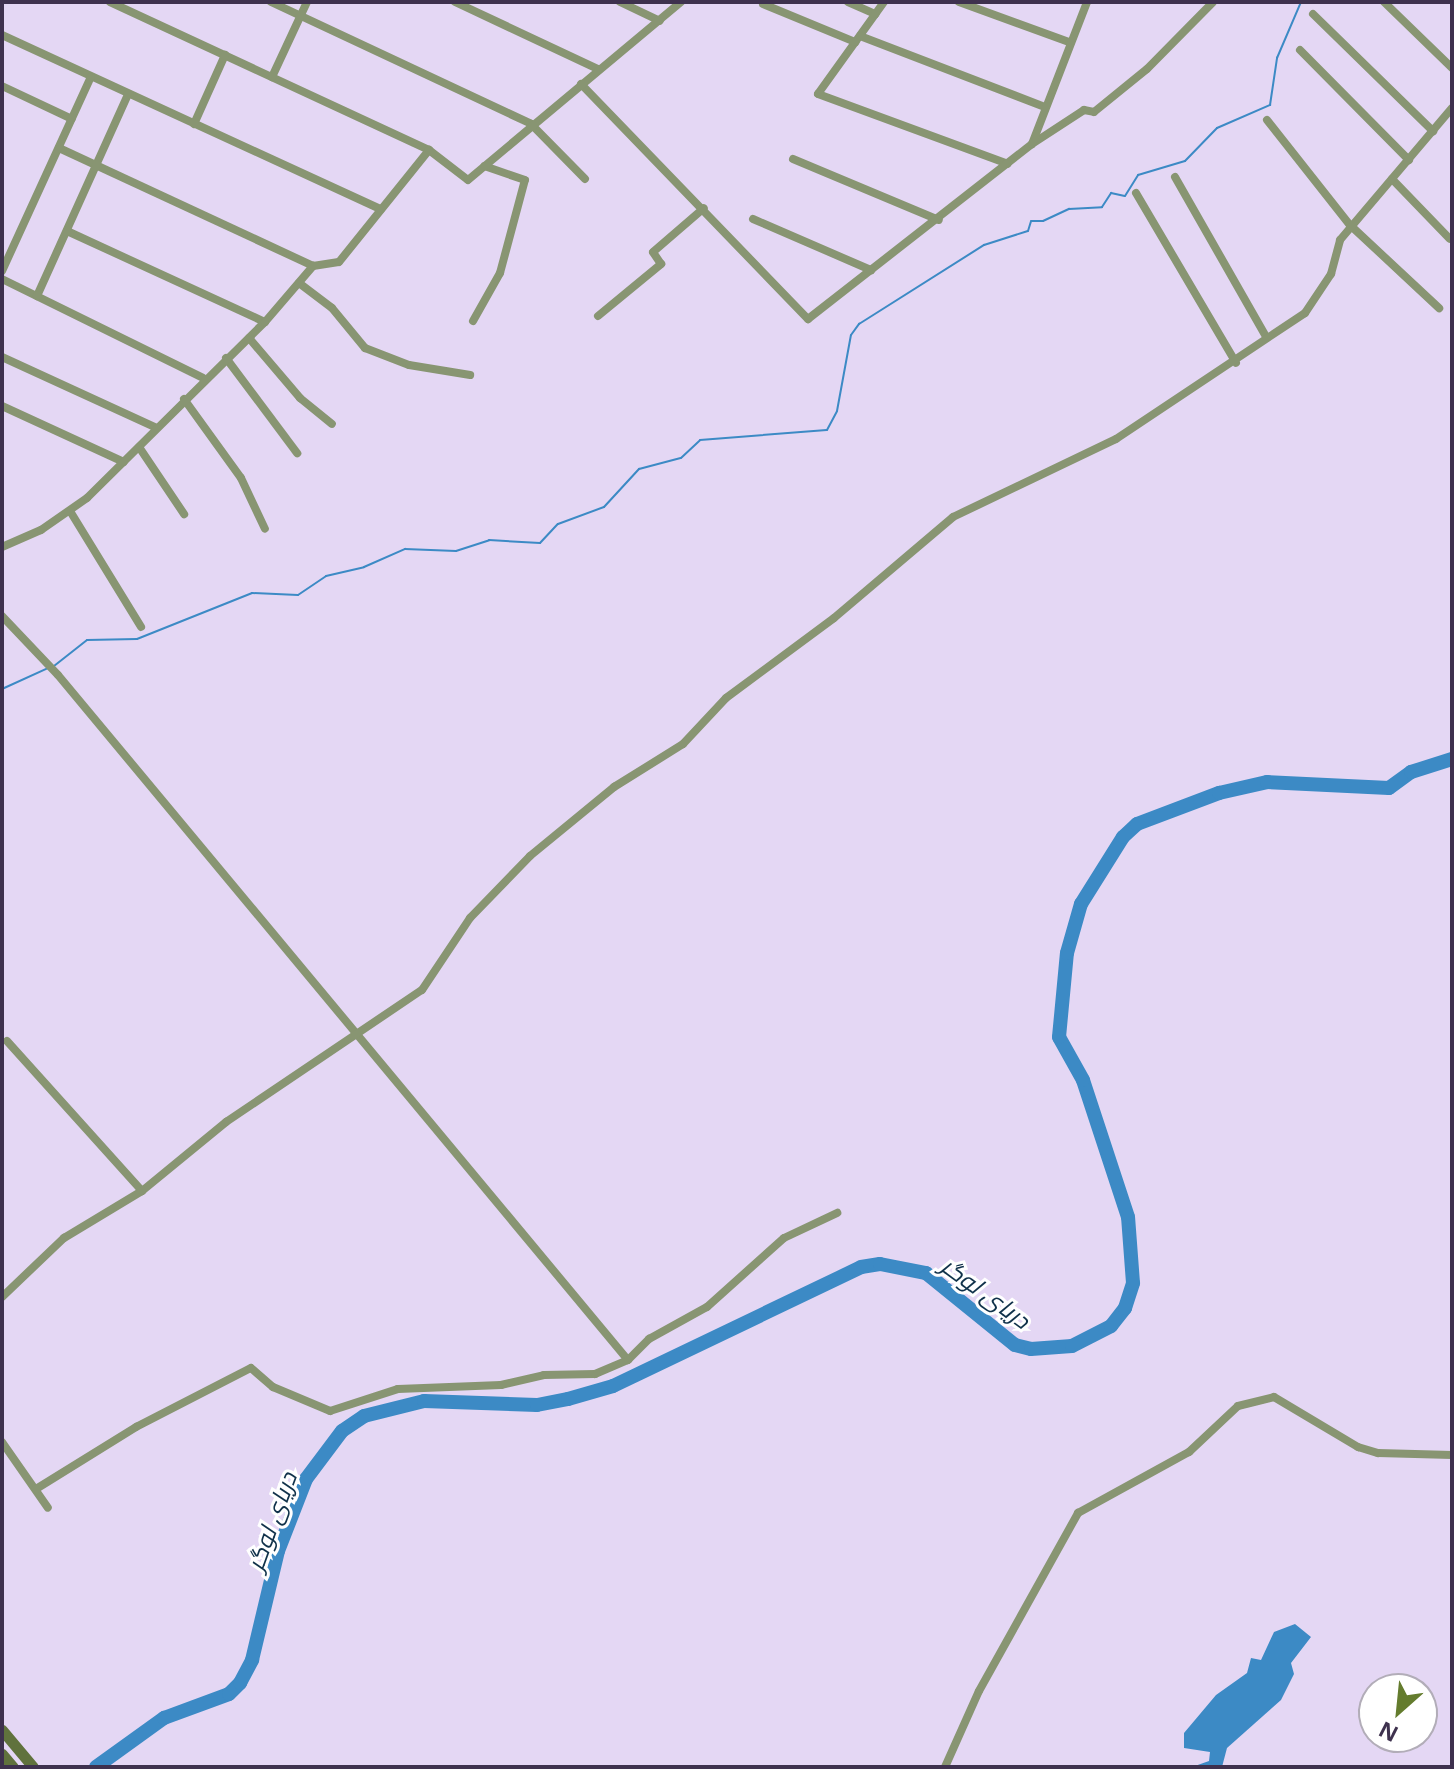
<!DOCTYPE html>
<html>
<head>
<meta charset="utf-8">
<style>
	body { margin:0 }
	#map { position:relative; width:1454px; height:1769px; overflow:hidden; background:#e4d7f4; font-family:"Open Sans",Cairo,sans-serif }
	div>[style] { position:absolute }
	.water>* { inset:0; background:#3c8ac5 }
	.stream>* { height:2px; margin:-1px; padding:0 1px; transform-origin:1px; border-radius:1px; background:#3c8ac5 }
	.river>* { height:14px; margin:-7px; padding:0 7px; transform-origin:7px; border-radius:7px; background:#3c8ac5 }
	.minor>* { height:8px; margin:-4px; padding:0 4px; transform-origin:4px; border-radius:4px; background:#889572 }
	.secondary>* { height:11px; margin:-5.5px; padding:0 5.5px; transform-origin:5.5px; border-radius:5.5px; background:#60723d }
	span { translate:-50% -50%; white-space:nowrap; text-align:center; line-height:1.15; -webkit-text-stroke:6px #fff; paint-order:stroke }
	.water-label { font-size:24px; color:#10314a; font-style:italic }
	.frame { position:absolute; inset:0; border:4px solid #3e314e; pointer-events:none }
	.north { position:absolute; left:1358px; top:1673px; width:80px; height:80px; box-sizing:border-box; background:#fff; border:2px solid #b2adb8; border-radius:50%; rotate:207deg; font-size:22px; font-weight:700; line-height:32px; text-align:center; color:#3e314e }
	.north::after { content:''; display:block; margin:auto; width:28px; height:36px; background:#647c2e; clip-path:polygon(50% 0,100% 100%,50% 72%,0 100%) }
</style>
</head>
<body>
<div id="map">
	<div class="water">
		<div style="clip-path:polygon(1295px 1624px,1311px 1637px,1291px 1663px,1294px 1674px,1281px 1700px,1227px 1748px,1222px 1767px,1192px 1767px,1209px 1761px,1210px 1752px,1184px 1748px,1184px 1733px,1216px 1695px,1247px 1673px,1251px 1658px,1261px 1660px,1274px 1632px)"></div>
	</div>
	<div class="stream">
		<div style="left:54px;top:666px;width:42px;rotate:-38.2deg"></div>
		<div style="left:87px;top:640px;width:50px;rotate:-1.1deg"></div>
		<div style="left:137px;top:639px;width:124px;rotate:-21.8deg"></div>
		<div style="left:252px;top:593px;width:46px;rotate:2.5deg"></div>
		<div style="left:298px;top:595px;width:34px;rotate:-34deg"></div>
		<div style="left:326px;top:576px;width:39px;rotate:-13deg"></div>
		<div style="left:364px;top:567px;width:45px;rotate:-23.7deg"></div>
		<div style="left:405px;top:549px;width:51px;rotate:2.2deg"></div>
		<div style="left:456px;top:551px;width:35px;rotate:-18deg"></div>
		<div style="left:489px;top:540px;width:51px;rotate:3.4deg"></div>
		<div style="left:540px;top:543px;width:26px;rotate:-47deg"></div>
		<div style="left:558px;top:524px;width:49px;rotate:-20.3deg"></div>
		<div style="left:604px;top:507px;width:52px;rotate:-47.4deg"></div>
		<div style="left:639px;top:469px;width:43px;rotate:-14.7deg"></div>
		<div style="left:681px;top:458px;width:26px;rotate:-43deg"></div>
		<div style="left:700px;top:440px;width:127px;rotate:-4.5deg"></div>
		<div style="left:827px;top:430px;width:21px;rotate:-62deg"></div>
		<div style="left:837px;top:411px;width:77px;rotate:-79.6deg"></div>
		<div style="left:851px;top:335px;width:14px;rotate:-54deg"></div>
		<div style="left:859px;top:324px;width:148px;rotate:-32.3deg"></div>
		<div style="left:984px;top:245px;width:46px;rotate:-17.7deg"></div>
		<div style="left:1028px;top:231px;width:10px;rotate:-73deg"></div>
		<div style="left:1031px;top:221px;width:12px"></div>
		<div style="left:1043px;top:221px;width:29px;rotate:-25deg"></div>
		<div style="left:1069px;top:209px;width:33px;rotate:-3deg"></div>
		<div style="left:1102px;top:207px;width:17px;rotate:-57deg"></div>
		<div style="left:1111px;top:193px;width:14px;rotate:12deg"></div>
		<div style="left:1125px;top:196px;width:25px;rotate:-58deg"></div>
		<div style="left:1138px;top:175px;width:49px;rotate:-16.6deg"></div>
		<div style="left:1185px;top:161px;width:46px;rotate:-45.9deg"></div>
		<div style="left:1217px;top:128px;width:58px;rotate:-23.5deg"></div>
		<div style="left:1270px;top:105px;width:48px;rotate:-81.5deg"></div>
		<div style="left:1277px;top:58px;width:61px;rotate:-66.8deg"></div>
		<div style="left:2px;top:689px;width:51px;rotate:-24.5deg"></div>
	</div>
	<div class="river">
		<div style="left:96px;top:1767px;width:84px;rotate:-35.8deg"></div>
		<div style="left:164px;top:1718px;width:69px;rotate:-20.3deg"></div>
		<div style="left:229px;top:1694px;width:16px;rotate:-45deg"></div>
		<div style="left:240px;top:1683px;width:26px;rotate:-62deg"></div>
		<div style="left:252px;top:1660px;width:112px;rotate:-76.6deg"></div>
		<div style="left:278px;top:1551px;width:77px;rotate:-68.7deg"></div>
		<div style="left:306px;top:1479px;width:60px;rotate:-53.1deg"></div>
		<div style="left:342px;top:1431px;width:27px;rotate:-34deg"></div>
		<div style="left:364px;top:1416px;width:62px;rotate:-14deg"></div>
		<div style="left:424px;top:1401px;width:113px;rotate:2deg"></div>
		<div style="left:537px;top:1405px;width:32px;rotate:-11deg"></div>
		<div style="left:568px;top:1399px;width:47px;rotate:-16.1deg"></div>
		<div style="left:613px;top:1386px;width:275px;rotate:-25.6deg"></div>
		<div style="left:861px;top:1267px;width:19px;rotate:-9deg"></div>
		<div style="left:880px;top:1264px;width:47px;rotate:11.1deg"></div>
		<div style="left:926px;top:1273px;width:114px;rotate:39deg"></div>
		<div style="left:1015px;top:1345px;width:16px;rotate:14deg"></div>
		<div style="left:1031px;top:1349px;width:41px;rotate:-4.2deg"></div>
		<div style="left:1072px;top:1346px;width:44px;rotate:-27.1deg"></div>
		<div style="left:1111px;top:1326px;width:23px;rotate:-52deg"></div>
		<div style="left:1125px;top:1308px;width:26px;rotate:-72deg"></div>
		<div style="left:1133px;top:1283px;width:66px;rotate:-94.3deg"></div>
		<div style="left:1128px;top:1217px;width:144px;rotate:-108.2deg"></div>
		<div style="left:1083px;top:1080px;width:49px;rotate:-119.2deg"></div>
		<div style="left:1059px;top:1037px;width:84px;rotate:-84.6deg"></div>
		<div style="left:1067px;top:953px;width:51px;rotate:-74.1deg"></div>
		<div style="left:1081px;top:904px;width:79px;rotate:-57.9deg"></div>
		<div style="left:1123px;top:837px;width:19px;rotate:-43deg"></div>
		<div style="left:1137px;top:824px;width:88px;rotate:-20.7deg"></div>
		<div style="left:1219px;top:793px;width:49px;rotate:-12.9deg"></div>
		<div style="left:1267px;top:782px;width:122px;rotate:2.8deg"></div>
		<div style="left:1389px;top:788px;width:27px;rotate:-36deg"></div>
		<div style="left:1411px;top:772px;width:43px;rotate:-17.6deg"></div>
	</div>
	<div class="minor">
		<div style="left:110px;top:2px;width:352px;rotate:24.9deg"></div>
		<div style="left:271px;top:2px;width:287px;rotate:25.1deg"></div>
		<div style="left:531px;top:124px;width:77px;rotate:45.5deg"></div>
		<div style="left:455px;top:2px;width:158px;rotate:25.1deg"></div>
		<div style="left:620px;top:2px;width:44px;rotate:25.4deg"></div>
		<div style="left:848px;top:2px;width:30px;rotate:24deg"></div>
		<div style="left:884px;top:2px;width:113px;rotate:125.7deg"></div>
		<div style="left:818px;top:94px;width:202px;rotate:20.2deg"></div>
		<div style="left:959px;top:2px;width:117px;rotate:20deg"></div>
		<div style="left:1384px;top:2px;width:95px;rotate:44.1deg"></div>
		<div style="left:763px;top:4px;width:100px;rotate:22.4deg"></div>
		<div style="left:1313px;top:14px;width:168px;rotate:44.3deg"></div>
		<div style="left:2px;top:35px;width:417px;rotate:24.7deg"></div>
		<div style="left:860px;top:36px;width:198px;rotate:21deg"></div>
		<div style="left:1300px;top:50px;width:155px;rotate:45.3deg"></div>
		<div style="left:272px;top:77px;width:83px;rotate:-65deg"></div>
		<div style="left:581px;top:84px;width:327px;rotate:46deg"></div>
		<div style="left:808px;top:319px;width:284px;rotate:-38deg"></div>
		<div style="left:1032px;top:144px;width:62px;rotate:-33.2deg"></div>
		<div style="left:1084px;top:110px;width:10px;rotate:11deg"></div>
		<div style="left:1094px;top:112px;width:68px;rotate:-39.1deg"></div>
		<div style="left:1147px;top:69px;width:94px;rotate:-45.4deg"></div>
		<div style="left:2px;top:86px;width:77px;rotate:25.2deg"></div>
		<div style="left:1267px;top:120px;width:134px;rotate:51.7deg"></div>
		<div style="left:1350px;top:225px;width:122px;rotate:43deg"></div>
		<div style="left:194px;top:124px;width:76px;rotate:-65.8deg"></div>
		<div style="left:1032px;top:144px;width:152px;rotate:-68.8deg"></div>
		<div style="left:59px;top:148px;width:280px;rotate:24.9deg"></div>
		<div style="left:793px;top:159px;width:158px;rotate:22.7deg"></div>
		<div style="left:1175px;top:177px;width:185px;rotate:60.3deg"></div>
		<div style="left:1392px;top:179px;width:83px;rotate:46deg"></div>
		<div style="left:1136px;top:193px;width:197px;rotate:59.5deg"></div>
		<div style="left:753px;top:219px;width:129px;rotate:23.4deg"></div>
		<div style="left:67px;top:231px;width:218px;rotate:24.7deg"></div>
		<div style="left:2px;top:271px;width:213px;rotate:-65.4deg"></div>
		<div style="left:2px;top:279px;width:224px;rotate:26.2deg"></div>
		<div style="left:299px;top:283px;width:41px;rotate:37.1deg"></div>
		<div style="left:332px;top:308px;width:52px;rotate:50.5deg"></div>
		<div style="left:365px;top:348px;width:47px;rotate:21.1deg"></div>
		<div style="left:409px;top:365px;width:62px;rotate:9.3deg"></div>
		<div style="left:37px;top:296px;width:222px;rotate:-65.7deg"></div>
		<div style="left:598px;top:316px;width:82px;rotate:-39.5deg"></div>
		<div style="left:661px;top:264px;width:14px;rotate:-124deg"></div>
		<div style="left:653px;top:252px;width:67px;rotate:-40.8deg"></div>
		<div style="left:473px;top:321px;width:55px;rotate:-60.6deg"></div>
		<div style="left:500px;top:273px;width:96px;rotate:-75deg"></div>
		<div style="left:525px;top:180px;width:43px;rotate:-161.1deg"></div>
		<div style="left:249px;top:338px;width:79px;rotate:49.6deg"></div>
		<div style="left:300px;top:398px;width:41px;rotate:39.1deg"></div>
		<div style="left:2px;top:357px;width:170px;rotate:24.6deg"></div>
		<div style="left:226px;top:358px;width:119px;rotate:53.2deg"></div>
		<div style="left:184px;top:399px;width:97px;rotate:54.2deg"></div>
		<div style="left:241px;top:478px;width:56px;rotate:64.8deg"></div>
		<div style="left:2px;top:406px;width:134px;rotate:24.7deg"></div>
		<div style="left:139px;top:447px;width:81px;rotate:56.1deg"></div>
		<div style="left:70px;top:511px;width:136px;rotate:58.5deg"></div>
		<div style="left:2px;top:547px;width:43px;rotate:-23.6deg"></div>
		<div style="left:41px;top:530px;width:56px;rotate:-34.8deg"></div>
		<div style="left:87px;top:498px;width:250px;rotate:-44.7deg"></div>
		<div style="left:265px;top:322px;width:74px;rotate:-49.4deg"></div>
		<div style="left:313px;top:266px;width:26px;rotate:-9deg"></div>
		<div style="left:339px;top:262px;width:144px;rotate:-51.2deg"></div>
		<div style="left:429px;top:150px;width:49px;rotate:37.6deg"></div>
		<div style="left:468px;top:180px;width:278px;rotate:-39.9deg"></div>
		<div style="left:2px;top:616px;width:81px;rotate:46.5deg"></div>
		<div style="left:58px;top:675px;width:891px;rotate:50.24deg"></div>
		<div style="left:7px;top:1041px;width:202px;rotate:48deg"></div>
		<div style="left:2px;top:1297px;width:86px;rotate:-43.6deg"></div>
		<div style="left:64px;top:1238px;width:91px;rotate:-31.1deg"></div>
		<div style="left:142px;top:1191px;width:109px;rotate:-39.4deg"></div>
		<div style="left:226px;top:1122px;width:236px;rotate:-34deg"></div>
		<div style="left:422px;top:990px;width:87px;rotate:-56.3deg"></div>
		<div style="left:470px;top:918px;width:86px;rotate:-45.9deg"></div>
		<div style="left:530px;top:856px;width:109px;rotate:-39.4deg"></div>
		<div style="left:614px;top:787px;width:81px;rotate:-31.9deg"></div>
		<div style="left:683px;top:744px;width:63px;rotate:-46.9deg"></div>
		<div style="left:726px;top:698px;width:134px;rotate:-36.5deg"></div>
		<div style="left:834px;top:618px;width:156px;rotate:-40.3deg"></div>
		<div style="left:953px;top:517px;width:181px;rotate:-25.6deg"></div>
		<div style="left:1116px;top:439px;width:227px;rotate:-33.7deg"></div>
		<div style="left:1305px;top:313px;width:47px;rotate:-56.3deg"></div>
		<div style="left:1331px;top:274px;width:35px;rotate:-75deg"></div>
		<div style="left:1340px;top:240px;width:173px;rotate:-49.7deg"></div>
		<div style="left:2px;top:1442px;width:80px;rotate:55.1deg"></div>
		<div style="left:36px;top:1489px;width:118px;rotate:-31.8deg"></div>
		<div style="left:136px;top:1427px;width:129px;rotate:-27.2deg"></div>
		<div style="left:251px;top:1368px;width:29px;rotate:41deg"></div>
		<div style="left:273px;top:1387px;width:62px;rotate:22.8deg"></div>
		<div style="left:330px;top:1411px;width:71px;rotate:-17.9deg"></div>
		<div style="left:398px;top:1389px;width:103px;rotate:-2.2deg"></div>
		<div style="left:501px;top:1385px;width:44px;rotate:-13.1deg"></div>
		<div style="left:544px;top:1375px;width:51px;rotate:-1.1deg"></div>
		<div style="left:595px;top:1374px;width:36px;rotate:-23deg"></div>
		<div style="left:628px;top:1360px;width:30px;rotate:-45deg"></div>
		<div style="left:649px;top:1339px;width:66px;rotate:-28.9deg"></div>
		<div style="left:707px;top:1307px;width:103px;rotate:-41.9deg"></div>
		<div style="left:784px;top:1238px;width:59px;rotate:-25.3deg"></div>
		<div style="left:945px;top:1767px;width:83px;rotate:-65.9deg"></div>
		<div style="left:979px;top:1691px;width:204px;rotate:-60.9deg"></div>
		<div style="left:1078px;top:1513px;width:127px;rotate:-28.8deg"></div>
		<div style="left:1189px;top:1452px;width:67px;rotate:-43.2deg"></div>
		<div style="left:1238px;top:1406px;width:37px;rotate:-14deg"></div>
		<div style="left:1274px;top:1397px;width:98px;rotate:30.8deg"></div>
		<div style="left:1358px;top:1447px;width:21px;rotate:17deg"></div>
		<div style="left:1378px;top:1453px;width:74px;rotate:1.5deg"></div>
	</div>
	<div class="secondary">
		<div style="left:2px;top:1730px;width:48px;rotate:50deg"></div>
		<div style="left:2px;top:1754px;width:17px;rotate:50deg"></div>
	</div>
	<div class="water-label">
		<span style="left:986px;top:1292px;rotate:36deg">دریای لوگر</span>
		<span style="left:271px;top:1521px;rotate:-70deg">دریای لوگر</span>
	</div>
	<div class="frame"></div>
	<div class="north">N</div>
</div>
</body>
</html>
